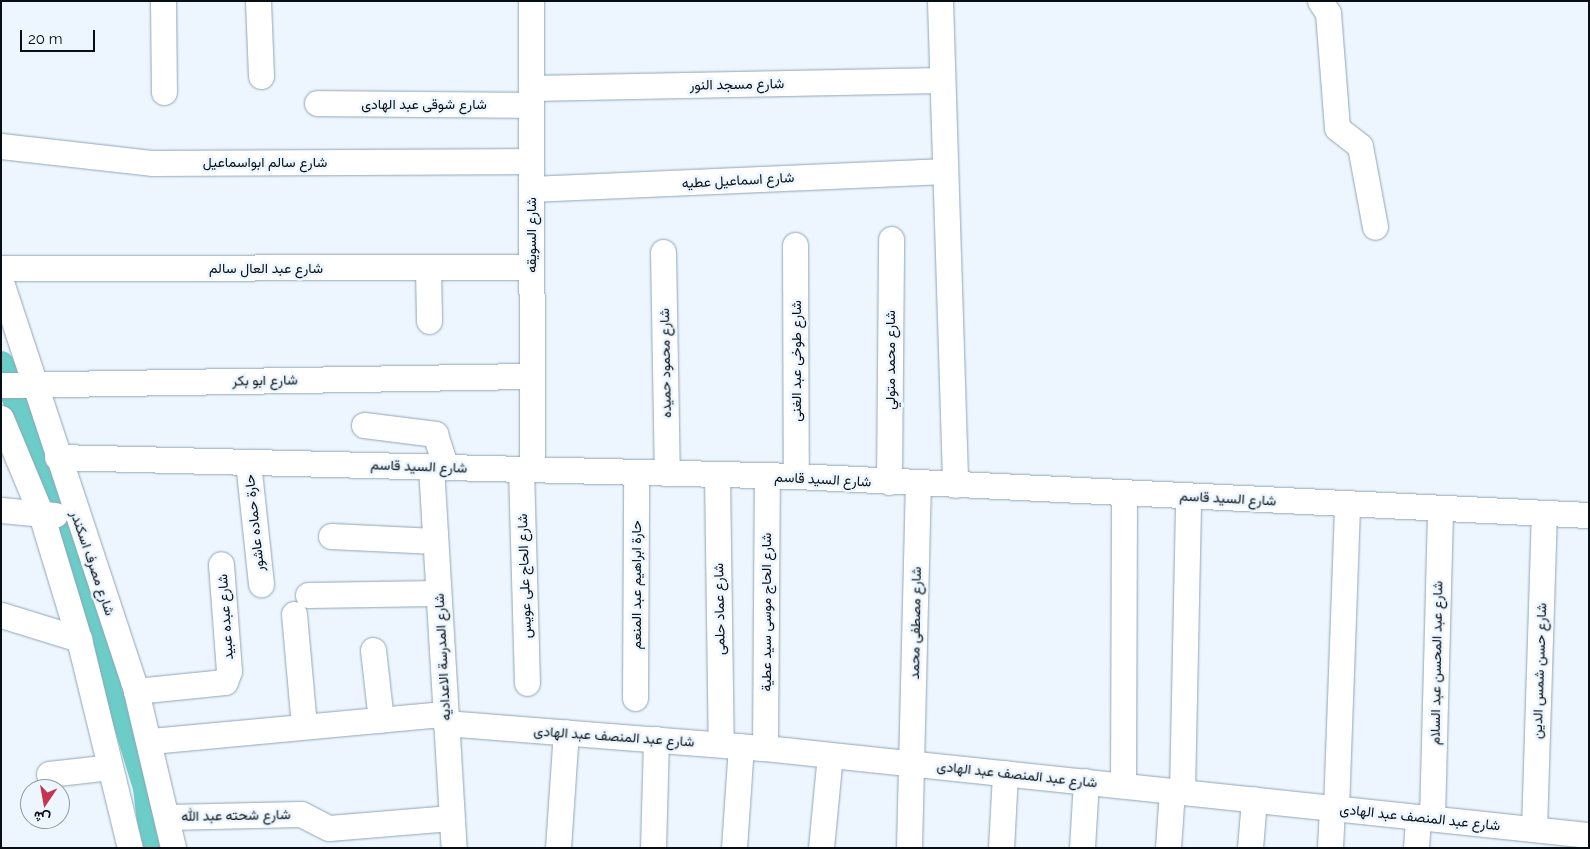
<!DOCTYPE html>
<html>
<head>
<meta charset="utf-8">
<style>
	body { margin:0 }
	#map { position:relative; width:1590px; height:849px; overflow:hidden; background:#edf6fe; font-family:Raleway,Vazirmatn,sans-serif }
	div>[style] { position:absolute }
	.canal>* { height:26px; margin:-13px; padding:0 13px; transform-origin:13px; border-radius:13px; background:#6cccc8 }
	.roads { filter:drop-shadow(0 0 1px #90a5b7) drop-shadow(0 0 1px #90a5b7) }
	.street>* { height:25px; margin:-12.5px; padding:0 12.5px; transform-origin:12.5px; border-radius:12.5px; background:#fff }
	span { translate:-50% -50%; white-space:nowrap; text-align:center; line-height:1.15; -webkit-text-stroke:5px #edf6fe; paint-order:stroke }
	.street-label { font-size:14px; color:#070e15 }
	.frame { position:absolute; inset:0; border:2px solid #070e15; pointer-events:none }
	.north { position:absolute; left:20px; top:779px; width:50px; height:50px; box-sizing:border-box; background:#edf6fe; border:1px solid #9199a1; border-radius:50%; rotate:192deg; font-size:14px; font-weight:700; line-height:20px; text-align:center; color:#070e15 }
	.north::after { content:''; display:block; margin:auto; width:18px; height:22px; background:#c6354f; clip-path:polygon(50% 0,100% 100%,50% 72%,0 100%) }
	.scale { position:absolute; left:20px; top:30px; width:75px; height:22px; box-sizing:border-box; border:2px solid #070e15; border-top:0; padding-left:6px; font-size:15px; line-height:18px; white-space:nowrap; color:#070e15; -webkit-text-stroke:4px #edf6fe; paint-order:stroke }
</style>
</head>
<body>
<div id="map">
	<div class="canal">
		<div style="left:1px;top:364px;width:166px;rotate:67.8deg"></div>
		<div style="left:64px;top:518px;width:282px;rotate:73.1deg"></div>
		<div style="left:146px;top:788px;width:60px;rotate:83.3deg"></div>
	</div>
	<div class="roads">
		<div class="street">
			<div style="left:163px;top:1px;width:91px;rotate:89.4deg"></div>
			<div style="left:258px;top:1px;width:75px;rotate:87.7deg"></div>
			<div style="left:531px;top:1px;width:468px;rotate:89.9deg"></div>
			<div style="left:940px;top:1px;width:484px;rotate:88.2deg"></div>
			<div style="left:1320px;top:1px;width:14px;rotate:56deg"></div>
			<div style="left:1328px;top:13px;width:115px;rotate:85.5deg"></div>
			<div style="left:1337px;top:128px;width:29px;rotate:38deg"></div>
			<div style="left:1360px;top:146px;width:82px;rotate:79.5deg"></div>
			<div style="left:531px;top:88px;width:411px;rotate:-1.1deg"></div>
			<div style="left:317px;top:103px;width:214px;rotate:0.5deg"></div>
			<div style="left:1px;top:146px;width:153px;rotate:6.4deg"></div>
			<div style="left:153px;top:163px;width:377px;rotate:-0.3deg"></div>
			<div style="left:531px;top:189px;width:414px;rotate:-2.5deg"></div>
			<div style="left:795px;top:245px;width:231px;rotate:89.8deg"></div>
			<div style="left:663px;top:252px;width:221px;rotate:89deg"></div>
			<div style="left:1px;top:268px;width:530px;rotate:-0.11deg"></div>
			<div style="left:428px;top:268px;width:53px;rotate:88.9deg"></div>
			<div style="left:1px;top:282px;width:431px;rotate:71.7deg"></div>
			<div style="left:136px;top:691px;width:161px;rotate:76.7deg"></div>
			<div style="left:1px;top:385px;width:528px;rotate:-0.98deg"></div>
			<div style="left:1px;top:418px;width:104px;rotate:67.4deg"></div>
			<div style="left:41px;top:514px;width:131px;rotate:73.1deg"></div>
			<div style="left:79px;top:639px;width:215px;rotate:76.3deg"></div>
			<div style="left:364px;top:425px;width:72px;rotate:7.2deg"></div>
			<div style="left:435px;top:434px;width:35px;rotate:72deg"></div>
			<div style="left:57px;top:457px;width:739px;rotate:1.47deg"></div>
			<div style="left:796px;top:476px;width:794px;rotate:2.82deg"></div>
			<div style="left:248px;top:462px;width:123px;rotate:83.9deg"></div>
			<div style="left:431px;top:466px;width:383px;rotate:86.6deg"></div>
			<div style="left:521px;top:469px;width:214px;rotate:88.4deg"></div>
			<div style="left:717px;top:474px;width:270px;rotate:89.2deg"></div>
			<div style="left:889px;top:482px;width:243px;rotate:-89.5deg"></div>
			<div style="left:1px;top:510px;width:54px;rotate:5.3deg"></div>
			<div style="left:331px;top:536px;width:104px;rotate:2.8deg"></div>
			<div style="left:308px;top:595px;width:130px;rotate:-0.9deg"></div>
			<div style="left:294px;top:614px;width:112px;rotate:84.9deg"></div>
			<div style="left:1px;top:615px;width:82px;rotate:17.1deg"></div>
			<div style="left:373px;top:650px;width:70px;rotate:83.5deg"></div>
			<div style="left:136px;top:691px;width:89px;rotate:-5.8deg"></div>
			<div style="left:225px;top:682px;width:12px;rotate:-70deg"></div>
			<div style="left:229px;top:671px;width:107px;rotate:-94.3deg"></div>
			<div style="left:635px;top:698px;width:226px;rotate:-89.7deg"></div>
			<div style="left:445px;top:723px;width:321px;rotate:4.5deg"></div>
			<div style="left:765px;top:748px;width:829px;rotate:6.03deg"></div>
			<div style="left:151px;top:741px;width:294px;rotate:-5.3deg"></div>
			<div style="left:765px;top:748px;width:272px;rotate:-89.6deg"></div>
			<div style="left:49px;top:774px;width:61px;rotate:-6.5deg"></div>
			<div style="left:1123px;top:785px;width:292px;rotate:-89.8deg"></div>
			<div style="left:1182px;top:792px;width:296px;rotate:-88.8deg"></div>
			<div style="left:1336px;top:808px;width:304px;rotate:-87.9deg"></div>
			<div style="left:167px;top:817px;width:134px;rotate:-1.3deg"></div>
			<div style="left:301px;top:814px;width:31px;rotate:27deg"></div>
			<div style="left:329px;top:828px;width:122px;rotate:-4.7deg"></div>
			<div style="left:1432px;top:818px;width:310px;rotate:-88.5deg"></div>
			<div style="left:1534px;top:829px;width:316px;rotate:-88.2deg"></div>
			<div style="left:558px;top:848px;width:116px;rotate:-86.1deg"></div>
			<div style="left:653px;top:848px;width:109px;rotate:-88.4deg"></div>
			<div style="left:734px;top:848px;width:102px;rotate:-86.1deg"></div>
			<div style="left:821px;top:848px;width:93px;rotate:-84.5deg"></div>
			<div style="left:909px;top:848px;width:364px;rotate:-88.6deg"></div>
			<div style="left:1001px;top:848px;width:75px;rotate:-86.9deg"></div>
			<div style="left:1082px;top:848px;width:67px;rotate:-86.6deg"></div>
			<div style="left:1168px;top:848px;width:57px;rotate:-86deg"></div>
			<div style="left:1250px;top:848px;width:49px;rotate:-85.3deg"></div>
			<div style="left:1330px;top:848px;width:41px;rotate:-87.2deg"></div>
			<div style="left:1416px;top:848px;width:31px;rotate:-86deg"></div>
		</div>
	</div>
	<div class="street-label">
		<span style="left:737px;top:84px;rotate:-1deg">شارع مسجد النور</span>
		<span style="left:424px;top:104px">شارع شوقى عبد الهادى</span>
		<span style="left:265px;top:162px">شارع سالم ابواسماعيل</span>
		<span style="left:738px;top:180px;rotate:-3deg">شارع اسماعيل عطيه</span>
		<span style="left:531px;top:235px;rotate:-90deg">شارع السويقه</span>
		<span style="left:266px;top:268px">شارع عبد العال سالم</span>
		<span style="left:890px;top:360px;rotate:-90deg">شارع محمد متولي</span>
		<span style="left:796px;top:361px;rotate:-90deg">شارع طوخى عبد الغنى</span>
		<span style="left:665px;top:363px;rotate:-91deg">شارع محمود حميده</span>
		<span style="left:265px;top:380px;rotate:-1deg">شارع ابو بكر</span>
		<span style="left:419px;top:466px;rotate:2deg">شارع السيد قاسم</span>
		<span style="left:823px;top:479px;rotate:3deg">شارع السيد قاسم</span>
		<span style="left:1228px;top:498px;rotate:3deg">شارع السيد قاسم</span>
		<span style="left:254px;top:523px;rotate:-96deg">حارة حماده عاشور</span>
		<span style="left:93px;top:563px;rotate:71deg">شارع مصرف اسكندر</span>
		<span style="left:524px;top:576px;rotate:-92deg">شارع الحاج على عويس</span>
		<span style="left:636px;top:585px;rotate:-90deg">حارة ابراهيم عبد المنعم</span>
		<span style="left:719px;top:609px;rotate:-91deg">شارع عماد حلمى</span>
		<span style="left:766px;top:612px;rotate:-90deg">شارع الحاج موسى سيد عطية</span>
		<span style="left:225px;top:617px;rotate:-94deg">شارع عبده عبيد</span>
		<span style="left:915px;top:623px;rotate:-89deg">شارع مصطفى محمد</span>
		<span style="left:442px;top:657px;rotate:-93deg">شارع المدرسة الاعداديه</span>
		<span style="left:1436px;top:663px;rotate:-89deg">شارع عبد المحسن عبد السلام</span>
		<span style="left:1539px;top:671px;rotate:-88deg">شارع حسن شمس الدين</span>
		<span style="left:614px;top:736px;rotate:4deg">شارع عبد المنصف عبد الهادى</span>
		<span style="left:1017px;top:774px;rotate:6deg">شارع عبد المنصف عبد الهادى</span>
		<span style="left:236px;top:815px;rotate:-1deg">شارع شحته عبد الله</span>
		<span style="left:1420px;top:817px;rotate:6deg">شارع عبد المنصف عبد الهادى</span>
	</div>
	<div class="frame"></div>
	<div class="north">ش</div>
	<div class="scale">20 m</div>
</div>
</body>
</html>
